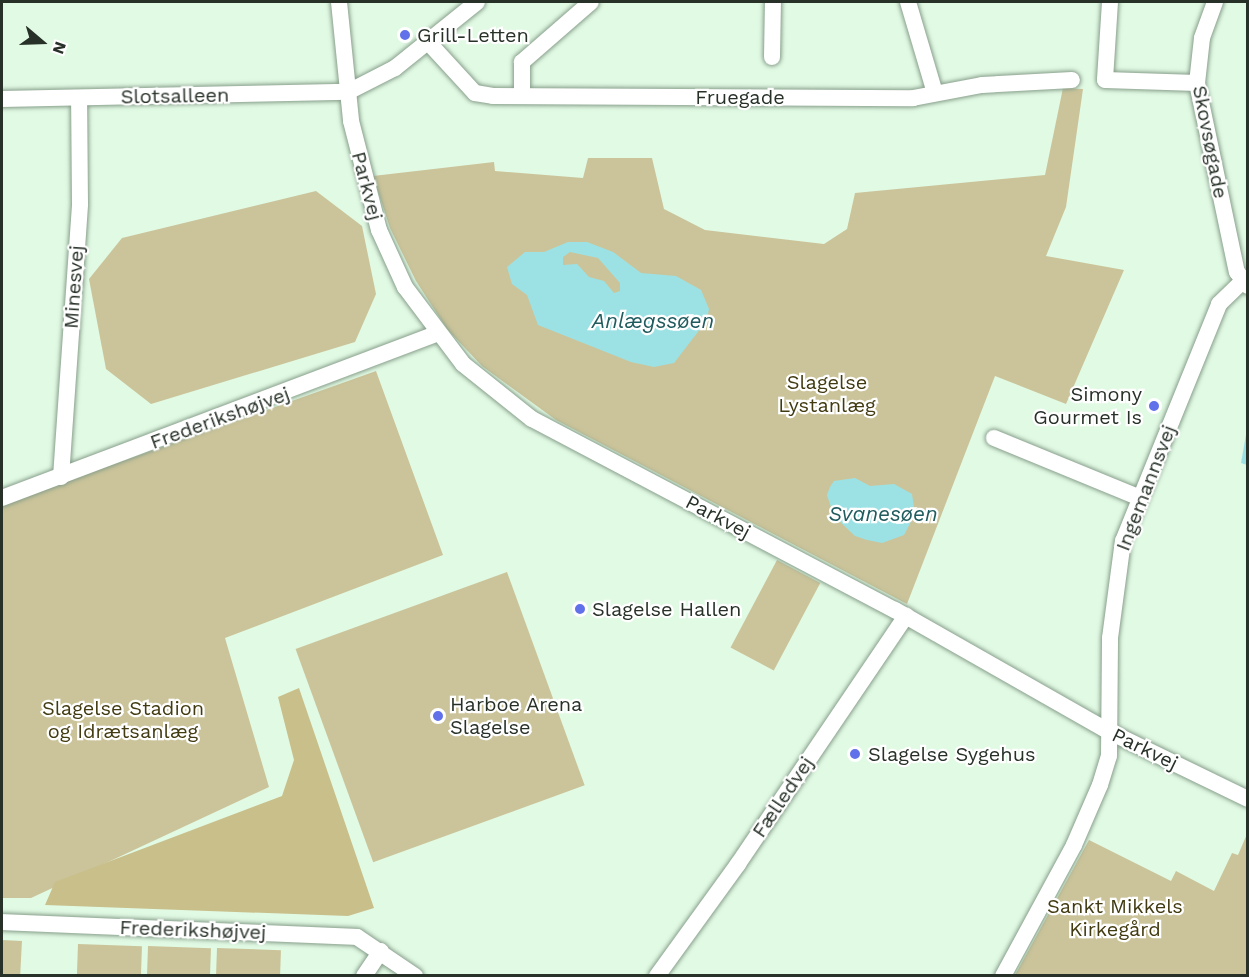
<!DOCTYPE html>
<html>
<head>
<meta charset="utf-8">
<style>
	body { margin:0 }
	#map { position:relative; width:1249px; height:977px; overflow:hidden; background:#e1fae4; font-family:"Work Sans",sans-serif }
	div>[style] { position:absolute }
	.green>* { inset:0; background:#cbc49a; transform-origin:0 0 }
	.forest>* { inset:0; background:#c9bf8b }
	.water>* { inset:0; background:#9ce2e5 }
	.roads { filter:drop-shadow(0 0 2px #889f8b) drop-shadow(0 0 2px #889f8b) }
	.minor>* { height:16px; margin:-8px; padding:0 8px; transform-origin:8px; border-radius:8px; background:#fff }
	.dots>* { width:16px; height:16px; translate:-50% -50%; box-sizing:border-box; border:3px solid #fff; border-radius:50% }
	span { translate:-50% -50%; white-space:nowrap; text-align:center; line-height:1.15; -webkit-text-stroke:4.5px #fff; paint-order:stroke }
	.poi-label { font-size:20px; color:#273128 }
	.left { translate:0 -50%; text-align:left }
	.right { translate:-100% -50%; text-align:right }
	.street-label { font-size:20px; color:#273128 }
	.park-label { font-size:20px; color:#423b11 }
	.water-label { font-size:21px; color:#205b5e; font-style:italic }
	.frame { position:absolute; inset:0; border:3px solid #273128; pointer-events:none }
	.north { position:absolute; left:12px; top:12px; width:60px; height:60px; -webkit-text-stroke:4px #fff; paint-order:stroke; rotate:109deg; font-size:16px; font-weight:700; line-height:24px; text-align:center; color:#273128 }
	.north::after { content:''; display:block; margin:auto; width:21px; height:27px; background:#273128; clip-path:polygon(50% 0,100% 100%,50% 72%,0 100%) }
</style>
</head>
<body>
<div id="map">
	<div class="green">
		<div style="clip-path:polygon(1063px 88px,1083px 89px,1066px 207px,1046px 256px,1124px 270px,1066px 404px,995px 376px,907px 604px,556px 420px,482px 366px,447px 329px,416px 281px,390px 228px,373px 176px,494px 162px,495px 171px,583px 178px,588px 158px,652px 158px,664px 209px,705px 230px,824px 244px,847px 229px,855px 193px,1045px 175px)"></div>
		<div style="clip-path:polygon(316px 191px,362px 226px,376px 294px,355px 342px,151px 404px,106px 369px,89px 279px,122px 238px)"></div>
		<div style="clip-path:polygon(376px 371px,443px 555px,225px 638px,269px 787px,31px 898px,2px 898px,2px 504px)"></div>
		<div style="left:777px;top:560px;width:49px;height:99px;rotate:28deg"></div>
		<div style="left:507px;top:572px;width:227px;height:225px;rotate:70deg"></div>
		<div style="clip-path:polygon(1247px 834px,1247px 975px,1015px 975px,1089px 840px,1171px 881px,1176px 871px,1214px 891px,1232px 853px,1238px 855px)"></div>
		<div style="left:2px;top:940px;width:20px;height:35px;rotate:3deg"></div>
		<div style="left:78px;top:944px;width:64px;height:31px;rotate:2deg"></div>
		<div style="left:148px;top:946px;width:63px;height:29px;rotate:2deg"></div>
		<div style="left:217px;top:948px;width:64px;height:27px;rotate:2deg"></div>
	</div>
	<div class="forest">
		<div style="clip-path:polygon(299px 688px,374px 908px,348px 916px,45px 905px,55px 882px,282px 796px,294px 760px,278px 697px)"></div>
	</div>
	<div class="water">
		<div style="clip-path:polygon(evenodd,587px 242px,613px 252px,641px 273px,676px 276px,701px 290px,709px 309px,707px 320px,674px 363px,654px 367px,631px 362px,538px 325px,527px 295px,512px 284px,507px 267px,525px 252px,544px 252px,568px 242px,587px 242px,570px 252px,598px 258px,620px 283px,620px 291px,614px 293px,604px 281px,589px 277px,577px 264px,563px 265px,563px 257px,570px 252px)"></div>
		<div style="clip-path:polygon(1247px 429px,1247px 465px,1241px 463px)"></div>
		<div style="clip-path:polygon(855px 478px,870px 486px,894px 484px,912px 494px,915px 514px,904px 535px,882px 543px,867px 540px,855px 536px,834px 516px,827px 495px,830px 487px,834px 481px)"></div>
	</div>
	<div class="roads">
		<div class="minor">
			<div style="left:339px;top:2px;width:120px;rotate:84.2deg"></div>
			<div style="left:351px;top:121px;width:113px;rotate:75.6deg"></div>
			<div style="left:379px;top:230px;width:63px;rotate:65.5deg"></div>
			<div style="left:405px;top:287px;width:96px;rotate:53deg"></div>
			<div style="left:463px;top:364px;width:88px;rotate:38.6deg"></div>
			<div style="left:532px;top:419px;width:410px;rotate:27.8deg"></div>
			<div style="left:895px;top:610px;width:247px;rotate:29.6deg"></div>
			<div style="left:1110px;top:732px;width:153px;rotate:25.9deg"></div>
			<div style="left:908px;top:2px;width:95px;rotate:73.5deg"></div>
			<div style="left:1110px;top:2px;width:78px;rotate:93.7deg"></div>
			<div style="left:1105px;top:80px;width:92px;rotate:1.9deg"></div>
			<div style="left:1215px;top:2px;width:38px;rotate:110deg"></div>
			<div style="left:1202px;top:38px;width:45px;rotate:96.3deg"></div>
			<div style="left:1197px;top:83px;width:193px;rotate:78.1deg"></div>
			<div style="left:1237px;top:272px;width:18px;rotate:52deg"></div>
			<div style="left:429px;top:43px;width:68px;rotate:47.4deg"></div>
			<div style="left:475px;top:93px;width:18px;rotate:9deg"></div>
			<div style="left:493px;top:96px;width:420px;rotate:0.3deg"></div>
			<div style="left:913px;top:98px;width:70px;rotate:-10.7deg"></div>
			<div style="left:982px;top:85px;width:90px;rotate:-3.2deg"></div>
			<div style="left:772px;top:57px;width:55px;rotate:-89deg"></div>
			<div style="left:522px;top:96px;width:34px;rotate:-90deg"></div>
			<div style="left:522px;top:62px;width:91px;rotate:-41deg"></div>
			<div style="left:2px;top:99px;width:346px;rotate:-1.2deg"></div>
			<div style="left:348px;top:92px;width:53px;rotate:-27.1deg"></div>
			<div style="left:395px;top:68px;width:105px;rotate:-38.8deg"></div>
			<div style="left:994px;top:438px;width:158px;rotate:22.3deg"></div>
			<div style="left:61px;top:477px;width:274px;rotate:-86deg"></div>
			<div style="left:80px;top:204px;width:106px;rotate:-90.5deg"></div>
			<div style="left:2px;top:498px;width:465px;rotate:-20.7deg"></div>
			<div style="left:2px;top:922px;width:355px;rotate:2.4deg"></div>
			<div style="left:357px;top:937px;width:70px;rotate:33.9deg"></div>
			<div style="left:364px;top:976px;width:30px;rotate:-56deg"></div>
			<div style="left:657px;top:976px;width:138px;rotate:-54.1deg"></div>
			<div style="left:738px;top:864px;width:300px;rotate:-55.9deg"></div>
			<div style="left:1003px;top:976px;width:149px;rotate:-61.5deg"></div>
			<div style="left:1074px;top:845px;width:65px;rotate:-66.6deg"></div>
			<div style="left:1100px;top:785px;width:30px;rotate:-73deg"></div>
			<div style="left:1109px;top:756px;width:118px;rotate:-89.5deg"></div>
			<div style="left:1110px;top:638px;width:98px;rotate:-82.4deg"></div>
			<div style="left:1123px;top:541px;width:256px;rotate:-67.9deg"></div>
			<div style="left:1219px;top:304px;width:32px;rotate:-44deg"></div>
		</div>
	</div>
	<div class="dots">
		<div style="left:405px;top:35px;background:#6071e9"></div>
		<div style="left:1154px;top:406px;background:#6071e9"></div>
		<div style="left:580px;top:609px;background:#6071e9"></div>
		<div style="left:438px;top:716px;background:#6071e9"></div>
		<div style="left:855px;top:754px;background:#6071e9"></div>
	</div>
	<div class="poi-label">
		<span class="left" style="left:417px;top:35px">Grill-Letten</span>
		<span class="right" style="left:1142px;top:406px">Simony<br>Gourmet Is</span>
		<span class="left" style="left:592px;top:609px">Slagelse Hallen</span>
		<span class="left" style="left:450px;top:716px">Harboe Arena<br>Slagelse</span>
		<span class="left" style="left:868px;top:754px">Slagelse Sygehus</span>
	</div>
	<div class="street-label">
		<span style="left:175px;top:96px;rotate:-1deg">Slotsalleen</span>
		<span style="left:740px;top:97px">Fruegade</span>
		<span style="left:1210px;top:142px;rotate:79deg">Skovsøgade</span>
		<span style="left:367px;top:186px;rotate:75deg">Parkvej</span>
		<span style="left:74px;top:287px;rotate:-86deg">Minesvej</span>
		<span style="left:220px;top:418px;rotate:-20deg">Frederikshøjvej</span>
		<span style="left:1146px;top:488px;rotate:-69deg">Ingemannsvej</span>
		<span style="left:718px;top:517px;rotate:28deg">Parkvej</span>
		<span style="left:1145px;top:749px;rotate:26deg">Parkvej</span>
		<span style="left:783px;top:797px;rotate:-56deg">Fælledvej</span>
		<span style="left:193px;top:930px;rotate:2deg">Frederikshøjvej</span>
	</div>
	<div class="park-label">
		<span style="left:827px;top:394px">Slagelse<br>Lystanlæg</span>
		<span style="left:123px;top:720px">Slagelse Stadion<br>og Idrætsanlæg</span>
		<span style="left:1115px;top:918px">Sankt Mikkels<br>Kirkegård</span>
	</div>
	<div class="water-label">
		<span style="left:653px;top:321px">Anlægssøen</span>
		<span style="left:883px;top:514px">Svanesøen</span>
	</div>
	<div class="frame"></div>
	<div class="north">N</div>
</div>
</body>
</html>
